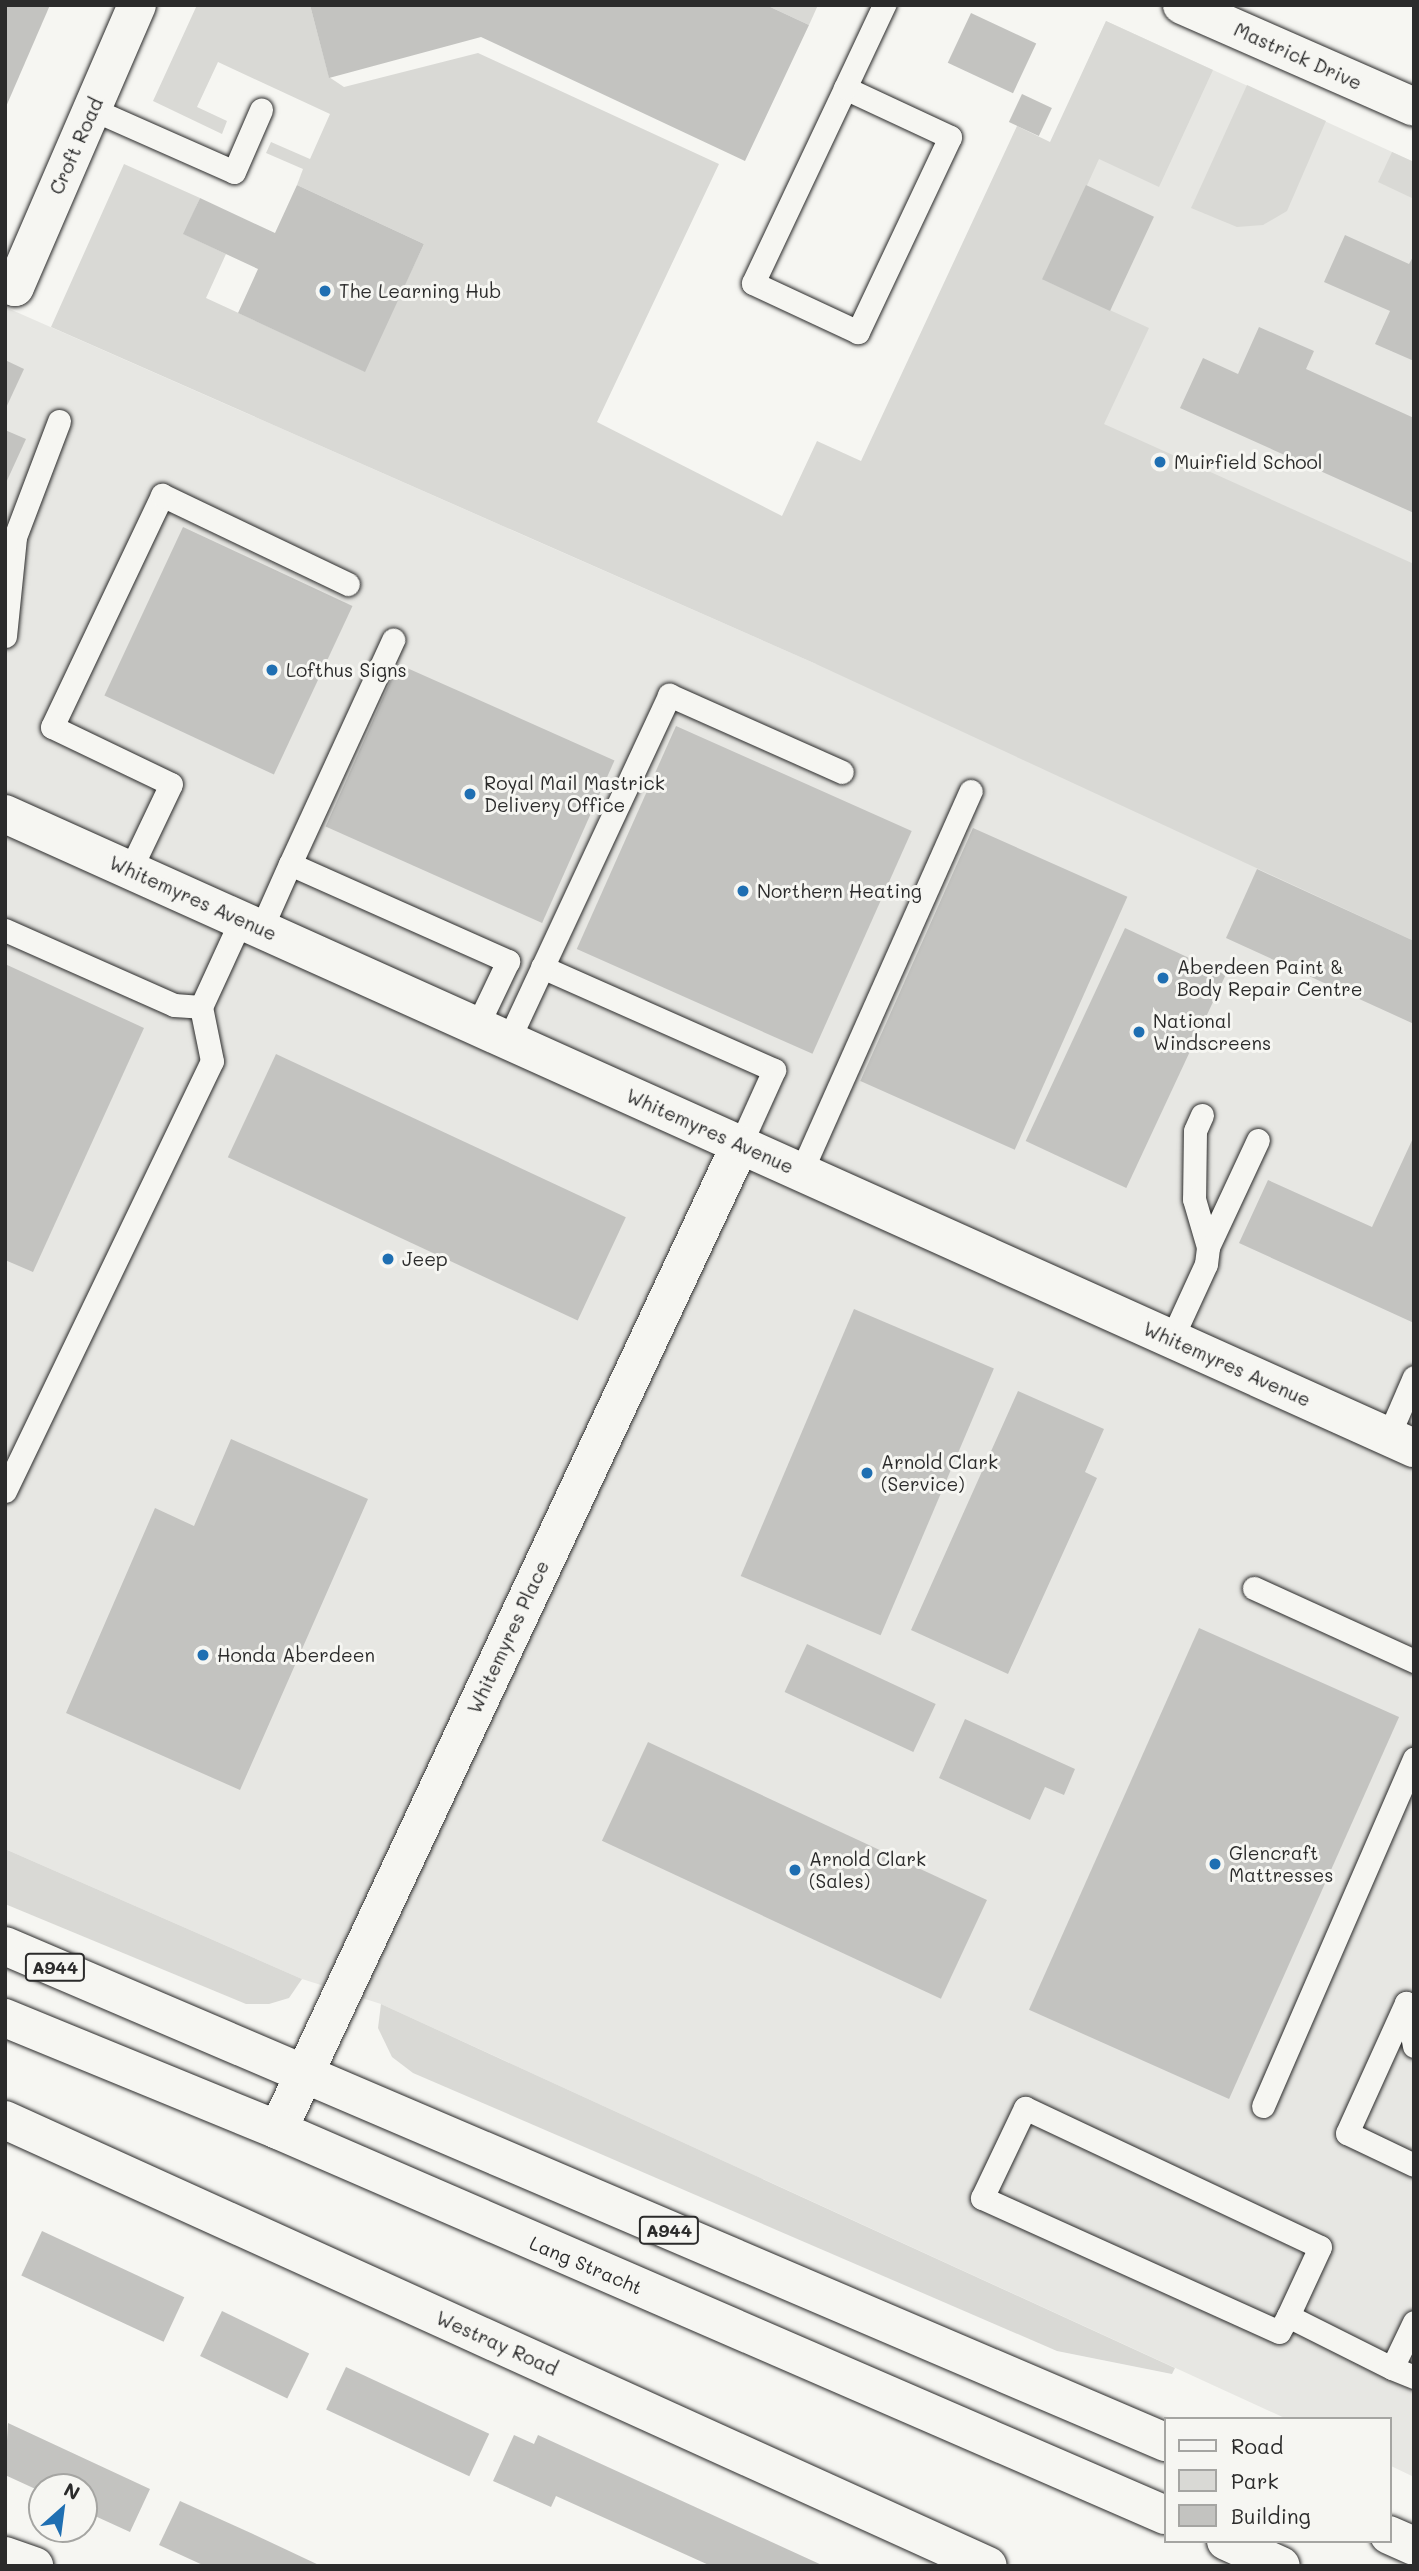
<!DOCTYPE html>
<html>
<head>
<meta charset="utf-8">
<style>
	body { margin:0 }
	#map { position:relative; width:1419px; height:2571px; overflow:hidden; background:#f6f6f2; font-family:Mali,sans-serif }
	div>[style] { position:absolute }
	.built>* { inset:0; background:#e7e7e3 }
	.green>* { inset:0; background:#d9d9d5 }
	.building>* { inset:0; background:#c3c3c0; transform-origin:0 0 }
	.roads { filter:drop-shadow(0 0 2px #2b2b2b) drop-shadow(0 0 2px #2b2b2b) }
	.lane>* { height:23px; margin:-11.5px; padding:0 11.5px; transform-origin:11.5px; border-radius:11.5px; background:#f6f6f2 }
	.street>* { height:38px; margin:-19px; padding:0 19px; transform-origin:19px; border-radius:19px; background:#f6f6f2 }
	.primary>* { height:38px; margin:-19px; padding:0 19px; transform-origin:19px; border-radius:19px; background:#f6f6f2 }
	.dots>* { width:19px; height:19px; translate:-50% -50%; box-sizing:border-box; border:4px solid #f6f6f2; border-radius:50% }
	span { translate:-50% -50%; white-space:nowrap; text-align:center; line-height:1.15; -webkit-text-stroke:6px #f6f6f2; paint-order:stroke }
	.shield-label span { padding:2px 5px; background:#f6f6f2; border:2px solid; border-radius:5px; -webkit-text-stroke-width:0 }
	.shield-label { font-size:18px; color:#2b2b2b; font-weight:700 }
	.street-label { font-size:19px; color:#2b2b2b }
	.poi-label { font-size:19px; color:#2b2b2b }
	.left { translate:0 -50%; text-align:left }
	.frame { position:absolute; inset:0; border:7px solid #2b2b2b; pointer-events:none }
	.legend { position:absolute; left:1164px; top:2417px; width:228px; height:126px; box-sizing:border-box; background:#f6f6f2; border:2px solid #a5a5a2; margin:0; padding:9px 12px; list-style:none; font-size:21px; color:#2b2b2b }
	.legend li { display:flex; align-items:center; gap:14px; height:35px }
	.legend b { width:35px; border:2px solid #a5a5a2 }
	.north { position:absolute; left:28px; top:2473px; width:70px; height:70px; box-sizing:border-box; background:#f6f6f2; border:2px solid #a5a5a2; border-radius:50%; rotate:28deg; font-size:19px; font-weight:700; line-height:28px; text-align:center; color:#2b2b2b }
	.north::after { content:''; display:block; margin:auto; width:24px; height:32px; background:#1f6fb2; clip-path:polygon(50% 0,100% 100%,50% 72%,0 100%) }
</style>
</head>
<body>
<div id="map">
	<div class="built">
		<div style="clip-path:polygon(1106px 21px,1414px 162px,1414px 2477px,1389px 2465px,1389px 2419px,1287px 2419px,381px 2004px,302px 1979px,5px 1849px,5px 307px,816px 664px)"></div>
	</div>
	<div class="green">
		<div style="clip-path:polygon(197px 5px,310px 5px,329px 77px,344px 87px,478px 53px,719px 164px,597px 422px,782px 516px,817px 441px,861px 461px,1017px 126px,1050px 142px,1106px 21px,1213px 70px,1159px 187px,1099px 159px,1044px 280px,1149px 328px,1104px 424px,1414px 564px,1414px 941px,816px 664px,51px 327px,124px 164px,200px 198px,184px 234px,226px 254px,206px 298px,364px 371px,424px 244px,297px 185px,303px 169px,266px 153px,271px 142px,310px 159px,330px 114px,218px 62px,197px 107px,227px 121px,222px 134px,153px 101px)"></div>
		<div style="clip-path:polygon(766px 5px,818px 5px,809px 25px)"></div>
		<div style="clip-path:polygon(1247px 85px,1326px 121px,1287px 211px,1263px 225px,1237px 227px,1191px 208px)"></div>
		<div style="clip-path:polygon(1392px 152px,1414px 162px,1414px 199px,1378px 182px)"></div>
		<div style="clip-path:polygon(5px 1849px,302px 1979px,289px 1998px,269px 2004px,246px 2004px,5px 1904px)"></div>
		<div style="clip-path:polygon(381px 2004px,1175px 2368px,1172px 2374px,1057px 2351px,413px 2073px,392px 2057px,378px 2028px)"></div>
	</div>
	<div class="building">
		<div style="clip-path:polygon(5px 5px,50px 5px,5px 109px)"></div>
		<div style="clip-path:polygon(310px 5px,766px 5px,809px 25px,745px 161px,481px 37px,329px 78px)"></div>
		<div style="left:971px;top:13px;width:72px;height:55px;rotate:25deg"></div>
		<div style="left:1022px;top:94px;width:33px;height:31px;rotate:25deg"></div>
		<div style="clip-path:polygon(297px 185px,424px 244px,365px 372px,238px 313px,258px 269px,183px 234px,200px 198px,275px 233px)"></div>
		<div style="left:1086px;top:185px;width:75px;height:104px;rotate:25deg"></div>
		<div style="clip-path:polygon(1345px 235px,1409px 264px,1414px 255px,1414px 361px,1375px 344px,1390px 311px,1324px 282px)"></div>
		<div style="clip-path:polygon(1259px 327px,1314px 351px,1306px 369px,1414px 418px,1414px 513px,1180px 408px,1203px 358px,1238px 374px)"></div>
		<div style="clip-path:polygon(5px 360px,24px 369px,5px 410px)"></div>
		<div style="clip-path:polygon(5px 430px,26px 439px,5px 485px)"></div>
		<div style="left:183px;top:527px;width:187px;height:186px;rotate:25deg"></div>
		<div style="left:398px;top:664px;width:237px;height:178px;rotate:24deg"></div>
		<div style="left:676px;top:726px;width:258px;height:244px;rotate:24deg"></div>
		<div style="left:973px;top:828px;width:169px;height:277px;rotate:24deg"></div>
		<div style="clip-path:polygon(1257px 869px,1414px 941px,1414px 1024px,1226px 938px)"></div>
		<div style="left:1125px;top:928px;width:111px;height:235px;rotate:25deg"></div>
		<div style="clip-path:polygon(5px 964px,144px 1028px,33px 1272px,5px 1260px)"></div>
		<div style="left:276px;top:1054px;width:386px;height:114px;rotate:25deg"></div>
		<div style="clip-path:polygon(1414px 1136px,1414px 1323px,1239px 1243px,1268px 1180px,1372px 1227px)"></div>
		<div style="left:854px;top:1309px;width:152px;height:290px;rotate:23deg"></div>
		<div style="clip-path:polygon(1018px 1391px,1104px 1429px,1085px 1472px,1097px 1478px,1008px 1674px,911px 1630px)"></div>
		<div style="clip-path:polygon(231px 1439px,368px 1499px,240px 1790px,66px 1713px,155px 1508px,194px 1526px)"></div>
		<div style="left:1199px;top:1628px;width:219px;height:418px;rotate:24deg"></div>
		<div style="left:807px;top:1644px;width:142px;height:53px;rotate:25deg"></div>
		<div style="clip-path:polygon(965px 1719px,1075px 1769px,1064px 1795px,1045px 1787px,1030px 1820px,939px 1778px)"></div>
		<div style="left:648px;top:1742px;width:374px;height:109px;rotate:25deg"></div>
		<div style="left:42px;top:2231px;width:157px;height:49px;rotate:25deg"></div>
		<div style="left:222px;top:2311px;width:97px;height:50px;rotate:26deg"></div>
		<div style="left:346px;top:2367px;width:158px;height:47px;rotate:25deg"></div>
		<div style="clip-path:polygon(8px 2423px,150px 2489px,130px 2532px,84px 2511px,84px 2487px,42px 2487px,42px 2492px,5px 2475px)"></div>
		<div style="clip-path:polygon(514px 2435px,534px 2444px,538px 2435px,824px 2566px,711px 2566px,556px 2496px,551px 2507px,493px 2481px)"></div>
		<div style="clip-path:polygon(180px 2501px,253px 2534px,321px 2566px,205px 2566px,159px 2545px)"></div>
	</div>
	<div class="roads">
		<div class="lane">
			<div style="left:845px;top:88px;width:116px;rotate:25deg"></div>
			<div style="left:950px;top:137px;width:216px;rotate:115.3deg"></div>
			<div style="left:858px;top:332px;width:116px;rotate:-155deg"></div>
			<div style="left:753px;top:283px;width:216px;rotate:-64.7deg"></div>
			<div style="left:845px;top:88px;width:92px;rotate:-64.8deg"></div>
			<div style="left:92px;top:109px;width:155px;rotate:23.9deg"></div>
			<div style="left:234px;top:172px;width:68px;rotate:-66.5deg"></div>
			<div style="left:5px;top:636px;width:100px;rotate:-84.2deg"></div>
			<div style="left:15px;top:537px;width:124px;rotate:-69.2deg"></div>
			<div style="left:290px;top:864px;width:247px;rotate:-65.3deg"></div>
			<div style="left:130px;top:870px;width:95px;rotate:-64.5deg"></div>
			<div style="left:171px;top:784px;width:132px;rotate:-154.4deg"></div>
			<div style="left:52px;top:727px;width:257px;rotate:-64.6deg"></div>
			<div style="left:162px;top:495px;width:206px;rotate:25.6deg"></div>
			<div style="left:261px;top:929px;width:71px;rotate:-66deg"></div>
			<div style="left:290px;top:864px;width:239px;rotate:24deg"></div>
			<div style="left:508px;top:961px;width:72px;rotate:115.5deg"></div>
			<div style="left:5px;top:930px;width:185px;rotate:23.9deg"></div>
			<div style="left:174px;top:1005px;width:27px;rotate:4deg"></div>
			<div style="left:542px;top:967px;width:254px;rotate:23.9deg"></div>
			<div style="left:774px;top:1070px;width:82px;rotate:114.4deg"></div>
			<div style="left:508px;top:1041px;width:382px;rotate:-65deg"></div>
			<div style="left:669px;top:695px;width:189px;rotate:24deg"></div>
			<div style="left:1202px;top:1115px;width:17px;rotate:114deg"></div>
			<div style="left:1195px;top:1131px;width:68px;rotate:90.8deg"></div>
			<div style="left:1194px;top:1199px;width:50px;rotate:73.7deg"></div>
			<div style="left:1208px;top:1247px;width:118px;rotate:-65deg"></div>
			<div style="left:801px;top:1172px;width:417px;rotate:-66deg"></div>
			<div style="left:1172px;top:1338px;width:81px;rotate:-65.3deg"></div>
			<div style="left:1206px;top:1264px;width:17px;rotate:-83deg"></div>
			<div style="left:1388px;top:1437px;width:65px;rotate:-66.6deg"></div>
			<div style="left:5px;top:1491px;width:477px;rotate:-64.3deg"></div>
			<div style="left:212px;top:1061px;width:55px;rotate:-101.5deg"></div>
			<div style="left:201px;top:1007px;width:96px;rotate:-65.3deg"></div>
			<div style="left:1254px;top:1588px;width:176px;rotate:24.5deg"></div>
			<div style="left:1414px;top:2046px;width:44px;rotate:-100.5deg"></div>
			<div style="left:1406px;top:2003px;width:143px;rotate:114.4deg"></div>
			<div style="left:1347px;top:2133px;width:74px;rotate:25.5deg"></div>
			<div style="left:1263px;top:2106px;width:379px;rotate:-66.5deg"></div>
			<div style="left:1288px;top:2316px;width:18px;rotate:119deg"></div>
			<div style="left:1279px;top:2332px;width:326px;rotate:-155.7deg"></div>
			<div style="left:982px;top:2198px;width:100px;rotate:-64.5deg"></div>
			<div style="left:1025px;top:2108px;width:326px;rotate:25.2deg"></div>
			<div style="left:1320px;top:2247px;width:76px;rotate:114.9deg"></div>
			<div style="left:1288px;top:2316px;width:116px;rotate:26.6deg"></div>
			<div style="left:1414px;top:2322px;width:51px;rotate:115.6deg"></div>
			<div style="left:1392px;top:2368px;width:24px;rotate:22deg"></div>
		</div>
		<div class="street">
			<div style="left:1182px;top:5px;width:253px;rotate:23.7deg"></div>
			<div style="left:5px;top:282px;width:11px;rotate:27deg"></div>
			<div style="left:15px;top:287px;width:307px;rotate:-66.6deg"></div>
			<div style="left:5px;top:814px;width:1545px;rotate:24.23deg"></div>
			<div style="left:5px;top:2120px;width:1079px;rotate:24.4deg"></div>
			<div style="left:278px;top:2130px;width:1088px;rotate:-64.87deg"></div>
			<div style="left:5px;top:2556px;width:31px;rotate:19deg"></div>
		</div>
		<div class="primary">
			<div style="left:5px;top:1946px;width:1262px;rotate:23.15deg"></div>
			<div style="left:5px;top:2018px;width:295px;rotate:22.3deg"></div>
			<div style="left:278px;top:2130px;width:967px;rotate:23.46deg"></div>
			<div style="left:1389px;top:2535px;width:27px;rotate:24deg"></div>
			<div style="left:1226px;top:2541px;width:60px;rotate:24.4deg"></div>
		</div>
	</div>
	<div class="dots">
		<div style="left:325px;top:291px;background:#1f6fb2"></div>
		<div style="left:1160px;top:462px;background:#1f6fb2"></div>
		<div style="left:272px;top:670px;background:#1f6fb2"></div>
		<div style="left:470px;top:794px;background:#1f6fb2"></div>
		<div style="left:743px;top:891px;background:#1f6fb2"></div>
		<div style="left:1163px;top:978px;background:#1f6fb2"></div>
		<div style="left:1139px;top:1032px;background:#1f6fb2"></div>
		<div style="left:388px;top:1259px;background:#1f6fb2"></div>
		<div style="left:867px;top:1473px;background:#1f6fb2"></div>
		<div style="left:203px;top:1655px;background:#1f6fb2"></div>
		<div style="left:1215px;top:1864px;background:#1f6fb2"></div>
		<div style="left:795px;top:1870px;background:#1f6fb2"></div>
	</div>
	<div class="shield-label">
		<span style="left:55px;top:1967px">A944</span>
		<span style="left:669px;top:2230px">A944</span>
	</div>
	<div class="street-label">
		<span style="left:1298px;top:56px;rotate:24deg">Mastrick Drive</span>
		<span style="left:76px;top:146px;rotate:-66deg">Croft Road</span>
		<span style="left:193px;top:898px;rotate:24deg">Whitemyres Avenue</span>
		<span style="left:710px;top:1131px;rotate:24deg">Whitemyres Avenue</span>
		<span style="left:1227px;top:1364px;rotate:24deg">Whitemyres Avenue</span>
		<span style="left:508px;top:1637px;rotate:-65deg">Whitemyres Place</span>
		<span style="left:586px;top:2265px;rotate:23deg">Lang Stracht</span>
		<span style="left:497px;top:2343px;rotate:24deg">Westray Road</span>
	</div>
	<div class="poi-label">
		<span class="left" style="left:339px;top:291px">The Learning Hub</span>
		<span class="left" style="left:1174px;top:462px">Muirfield School</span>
		<span class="left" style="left:286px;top:670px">Lofthus Signs</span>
		<span class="left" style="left:484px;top:794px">Royal Mail Mastrick<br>Delivery Office</span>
		<span class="left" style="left:757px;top:891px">Northern Heating</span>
		<span class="left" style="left:1177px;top:978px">Aberdeen Paint &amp;<br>Body Repair Centre</span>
		<span class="left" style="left:1153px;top:1032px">National<br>Windscreens</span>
		<span class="left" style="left:402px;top:1259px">Jeep</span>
		<span class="left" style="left:881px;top:1473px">Arnold Clark<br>(Service)</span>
		<span class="left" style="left:217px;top:1655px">Honda Aberdeen</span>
		<span class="left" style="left:1229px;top:1864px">Glencraft<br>Mattresses</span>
		<span class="left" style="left:809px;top:1870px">Arnold Clark<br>(Sales)</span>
	</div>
	<div class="frame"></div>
	<ul class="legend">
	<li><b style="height:9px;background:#f6f6f2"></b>Road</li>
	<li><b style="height:19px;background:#d9d9d5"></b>Park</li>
	<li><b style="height:19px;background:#c3c3c0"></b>Building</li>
	</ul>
	<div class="north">N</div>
</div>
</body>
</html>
